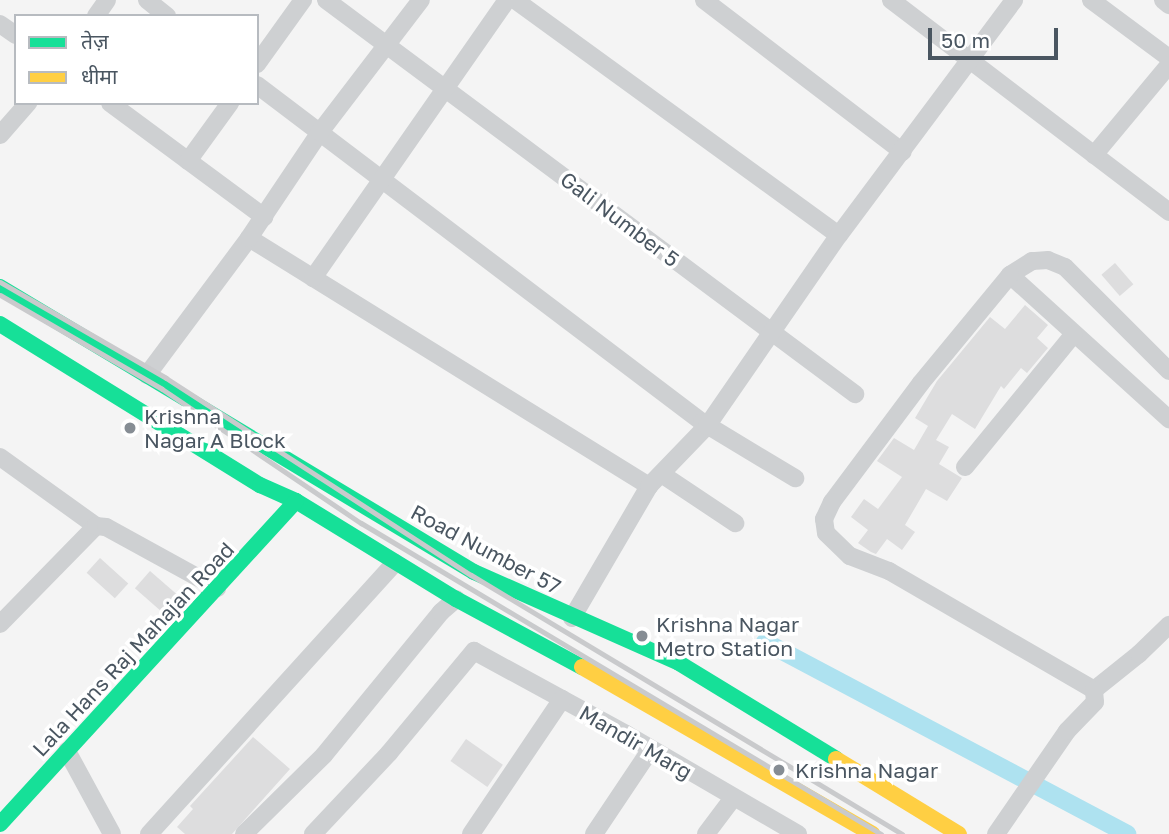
<!DOCTYPE html>
<html>
<head>
<meta charset="utf-8">
<style>
	body { margin:0 }
	#map { position:relative; width:1169px; height:834px; overflow:hidden; background:#f4f4f4; font-family:"Golos Text","Noto Sans Devanagari",sans-serif }
	div>[style] { position:absolute }
	.canal>* { height:18px; margin:-9px; padding:0 9px; transform-origin:9px; border-radius:9px; background:#aee2f0 }
	.building>* { inset:0; background:#ddddde; transform-origin:0 0 }
	.street>* { height:18px; margin:-9px; padding:0 9px; transform-origin:9px; border-radius:9px; background:#ced0d2 }
	.fast>* { height:16px; margin:-8px; padding:0 8px; transform-origin:8px; border-radius:8px; background:#16e098 }
	.slow>* { height:16px; margin:-8px; padding:0 8px; transform-origin:8px; border-radius:8px; background:#ffcf43 }
	.rail>* { height:5px; margin:-2.5px; padding:0 2.5px; transform-origin:2.5px; border-radius:2.5px; background:#c9cacc }
	.dots>* { width:19px; height:19px; translate:-50% -50%; box-sizing:border-box; border:4px solid #fff; border-radius:50% }
	span { translate:-50% -50%; white-space:nowrap; text-align:center; line-height:1.15; -webkit-text-stroke:7px #fff; paint-order:stroke }
	.street-label { font-size:21px; color:#4a5661 }
	.poi-label { font-size:21px; color:#4a5661 }
	.left { translate:0 -50%; text-align:left }
	.legend { position:absolute; left:14px; top:14px; width:245px; height:91px; box-sizing:border-box; background:#fff; border:2px solid #b7bbc0; margin:0; padding:9px 12px; list-style:none; font-size:21px; color:#4a5661 }
	.legend li { display:flex; align-items:center; gap:14px; height:35px }
	.legend b { width:35px; border:2px solid #b7bbc0 }
	.scale { position:absolute; left:928px; top:28px; width:130px; height:32px; box-sizing:border-box; border:4px solid #4a5661; border-top:0; padding-left:9px; font-size:21px; line-height:24px; white-space:nowrap; color:#4a5661; -webkit-text-stroke:5px #fff; paint-order:stroke }
</style>
</head>
<body>
<div id="map">
	<div class="canal">
		<div style="left:765px;top:642px;width:410px;rotate:27.9deg"></div>
	</div>
	<div class="building">
		<div style="left:1115px;top:263px;width:28px;height:18px;rotate:49deg"></div>
		<div style="clip-path:polygon(1025px 305px,1048px 325px,1037px 338px,1048px 348px,1027px 373px,1021px 368px,1004px 389px,1001px 386px,975px 429px,952px 414px,936px 440px,949px 447px,939px 464px,962px 478px,947px 501px,926px 489px,905px 525px,915px 532px,902px 550px,887px 539px,876px 554px,871px 552px,858px 543px,868px 530px,851px 517px,864px 499px,878px 509px,902px 477px,877px 461px,894px 438px,914px 450px,928px 426px,915px 418px,937px 381px,990px 317px,1005px 329px)"></div>
		<div style="left:100px;top:558px;width:38px;height:20px;rotate:42deg"></div>
		<div style="left:150px;top:571px;width:45px;height:23px;rotate:41deg"></div>
		<div style="clip-path:polygon(253px 737px,290px 769px,232px 834px,185px 834px,177px 827px,193px 809px,190px 806px)"></div>
		<div style="left:466px;top:739px;width:45px;height:27px;rotate:35deg"></div>
	</div>
	<div class="street">
		<div style="left:147px;top:0;width:26px;rotate:39deg"></div>
		<div style="left:326px;top:0;width:660px;rotate:36.68deg"></div>
		<div style="left:515px;top:0;width:400px;rotate:36deg"></div>
		<div style="left:704px;top:0;width:250px;rotate:37.4deg"></div>
		<div style="left:891px;top:0;width:350px;rotate:37.3deg"></div>
		<div style="left:1091px;top:0;width:97px;rotate:36.6deg"></div>
		<div style="left:1163px;top:0;width:8px;rotate:40deg"></div>
		<div style="left:96px;top:16px;width:19px;rotate:-55deg"></div>
		<div style="left:0;top:24px;width:19px;rotate:35deg"></div>
		<div style="left:257px;top:64px;width:79px;rotate:-54.3deg"></div>
		<div style="left:257px;top:85px;width:558px;rotate:37.14deg"></div>
		<div style="left:702px;top:422px;width:109px;rotate:31.1deg"></div>
		<div style="left:110px;top:103px;width:192px;rotate:36.5deg"></div>
		<div style="left:0;top:135px;width:43px;rotate:-48.8deg"></div>
		<div style="left:1094px;top:155px;width:117px;rotate:-50.2deg"></div>
		<div style="left:188px;top:161px;width:72px;rotate:-54.1deg"></div>
		<div style="left:249px;top:238px;width:471px;rotate:31.8deg"></div>
		<div style="left:1010px;top:275px;width:215px;rotate:42.2deg"></div>
		<div style="left:313px;top:278px;width:339px;rotate:-55.1deg"></div>
		<div style="left:1169px;top:371px;width:147px;rotate:-135deg"></div>
		<div style="left:1065px;top:267px;width:18px;rotate:-158deg"></div>
		<div style="left:1048px;top:260px;width:16px;rotate:176deg"></div>
		<div style="left:1032px;top:261px;width:26px;rotate:148deg"></div>
		<div style="left:1010px;top:275px;width:140px;rotate:129.5deg"></div>
		<div style="left:921px;top:383px;width:149px;rotate:126.8deg"></div>
		<div style="left:832px;top:502px;width:19px;rotate:115deg"></div>
		<div style="left:824px;top:519px;width:14px;rotate:82deg"></div>
		<div style="left:826px;top:533px;width:33px;rotate:44deg"></div>
		<div style="left:850px;top:556px;width:42px;rotate:21deg"></div>
		<div style="left:889px;top:571px;width:237px;rotate:30.1deg"></div>
		<div style="left:1094px;top:690px;width:58px;rotate:-38.7deg"></div>
		<div style="left:1139px;top:654px;width:42px;rotate:-44deg"></div>
		<div style="left:147px;top:375px;width:171px;rotate:-53.3deg"></div>
		<div style="left:249px;top:238px;width:128px;rotate:-56.2deg"></div>
		<div style="left:320px;top:132px;width:166px;rotate:-52.6deg"></div>
		<div style="left:0;top:457px;width:118px;rotate:35.7deg"></div>
		<div style="left:965px;top:467px;width:171px;rotate:-50.7deg"></div>
		<div style="left:663px;top:475px;width:87px;rotate:33.7deg"></div>
		<div style="left:572px;top:618px;width:153px;rotate:-59.7deg"></div>
		<div style="left:649px;top:486px;width:83px;rotate:-46deg"></div>
		<div style="left:707px;top:426px;width:232px;rotate:-55.4deg"></div>
		<div style="left:839px;top:235px;width:293px;rotate:-53.3deg"></div>
		<div style="left:0;top:624px;width:137px;rotate:-45.6deg"></div>
		<div style="left:96px;top:526px;width:10px;rotate:6deg"></div>
		<div style="left:106px;top:527px;width:127px;rotate:28.8deg"></div>
		<div style="left:67px;top:751px;width:94px;rotate:61.5deg"></div>
		<div style="left:149px;top:834px;width:366px;rotate:-47.8deg"></div>
		<div style="left:244px;top:834px;width:112px;rotate:-44.6deg"></div>
		<div style="left:324px;top:755px;width:185px;rotate:-50.7deg"></div>
		<div style="left:441px;top:612px;width:20px;rotate:-41deg"></div>
		<div style="left:313px;top:834px;width:111px;rotate:-46.8deg"></div>
		<div style="left:389px;top:753px;width:133px;rotate:-50.2deg"></div>
		<div style="left:474px;top:651px;width:173px;rotate:28.6deg"></div>
		<div style="left:626px;top:734px;width:199px;rotate:30.2deg"></div>
		<div style="left:471px;top:834px;width:163px;rotate:-56deg"></div>
		<div style="left:594px;top:834px;width:102px;rotate:-56.2deg"></div>
		<div style="left:706px;top:834px;width:45px;rotate:-53.1deg"></div>
		<div style="left:996px;top:834px;width:125px;rotate:-55.4deg"></div>
		<div style="left:1067px;top:731px;width:40px;rotate:-46deg"></div>
		<div style="left:1095px;top:702px;width:12px;rotate:-95deg"></div>
	</div>
	<div class="fast">
		<div style="left:0;top:287px;width:553px;rotate:31.02deg"></div>
		<div style="left:474px;top:572px;width:224px;rotate:23.9deg"></div>
		<div style="left:679px;top:663px;width:184px;rotate:31.4deg"></div>
		<div style="left:0;top:324px;width:306px;rotate:31.8deg"></div>
		<div style="left:260px;top:485px;width:39px;rotate:24deg"></div>
		<div style="left:296px;top:501px;width:188px;rotate:31.5deg"></div>
		<div style="left:456px;top:599px;width:143px;rotate:28.4deg"></div>
		<div style="left:0;top:824px;width:438px;rotate:-47.5deg"></div>
	</div>
	<div class="slow">
		<div style="left:582px;top:667px;width:335px;rotate:29.9deg"></div>
		<div style="left:836px;top:759px;width:144px;rotate:31.4deg"></div>
	</div>
	<div class="rail">
		<div style="left:0;top:282px;width:192px;rotate:30deg"></div>
		<div style="left:166px;top:378px;width:363px;rotate:32.9deg"></div>
		<div style="left:471px;top:575px;width:503px;rotate:31deg"></div>
		<div style="left:0;top:295px;width:187px;rotate:30.1deg"></div>
		<div style="left:162px;top:389px;width:240px;rotate:34deg"></div>
		<div style="left:361px;top:523px;width:606px;rotate:30.88deg"></div>
	</div>
	<div class="dots">
		<div style="left:130px;top:428px;background:#868d94"></div>
		<div style="left:642px;top:636px;background:#868d94"></div>
		<div style="left:779px;top:770px;background:#868d94"></div>
	</div>
	<div class="street-label">
		<span style="left:620px;top:219px;rotate:37deg">Gali Number 5</span>
		<span style="left:486px;top:549px;rotate:28deg">Road Number 57</span>
		<span style="left:133px;top:649px;rotate:-47deg">Lala Hans Raj Mahajan Road</span>
		<span style="left:636px;top:742px;rotate:30deg">Mandir Marg</span>
	</div>
	<div class="poi-label">
		<span class="left" style="left:144px;top:428px">Krishna<br>Nagar A Block</span>
		<span class="left" style="left:656px;top:636px">Krishna Nagar<br>Metro Station</span>
		<span class="left" style="left:795px;top:770px">Krishna Nagar</span>
	</div>
	<ul class="legend">
	<li><b style="height:9px;background:#16e098"></b>तेज़</li>
	<li><b style="height:9px;background:#ffcf43"></b>धीमा</li>
	</ul>
	<div class="scale">50 m</div>
</div>
</body>
</html>
